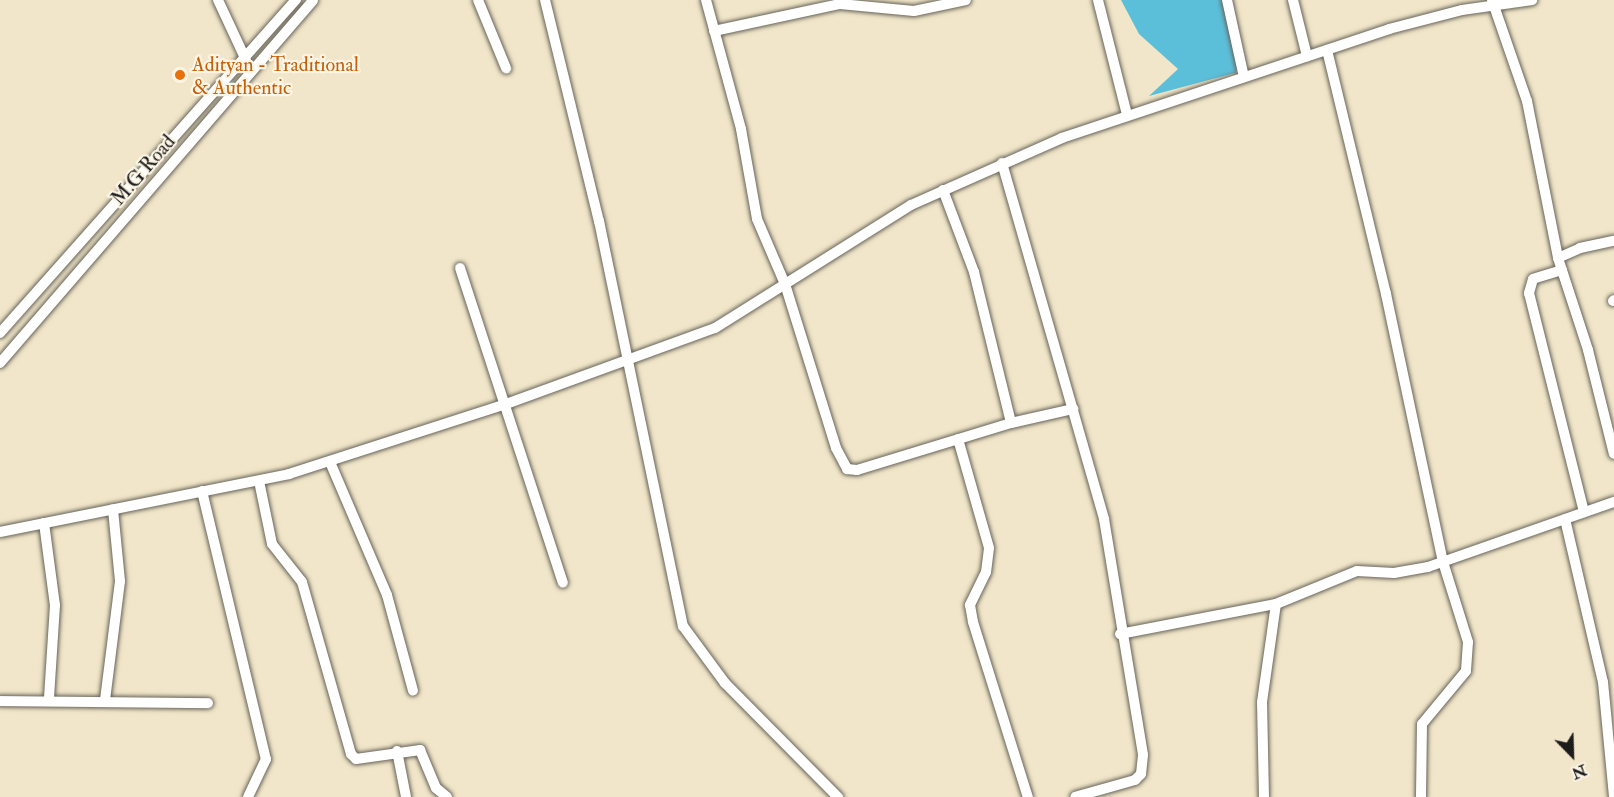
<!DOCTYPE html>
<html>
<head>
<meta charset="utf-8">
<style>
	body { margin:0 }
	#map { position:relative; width:1614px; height:797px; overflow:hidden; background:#f1e6c9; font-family:"IM FELL Double Pica",serif }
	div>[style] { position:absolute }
	.water>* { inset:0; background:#5cbfda }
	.roads { filter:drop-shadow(0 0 2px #676359) drop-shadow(0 0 2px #676359) }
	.minor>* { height:10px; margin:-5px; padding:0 5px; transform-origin:5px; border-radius:5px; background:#fff }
	.dots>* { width:16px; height:16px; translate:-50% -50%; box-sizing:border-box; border:3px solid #fcf5e5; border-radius:50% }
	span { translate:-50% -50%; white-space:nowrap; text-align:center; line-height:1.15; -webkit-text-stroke:4.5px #fcf5e5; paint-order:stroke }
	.food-label { font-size:20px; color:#c56008 }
	.left { translate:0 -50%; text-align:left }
	.street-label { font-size:20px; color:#1c1c1c }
	.north { position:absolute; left:1542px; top:725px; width:60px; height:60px; -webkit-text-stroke:4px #fcf5e5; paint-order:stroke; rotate:157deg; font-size:16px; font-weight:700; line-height:24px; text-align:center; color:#1c1c1c }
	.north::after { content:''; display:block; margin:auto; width:21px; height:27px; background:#1c1c1c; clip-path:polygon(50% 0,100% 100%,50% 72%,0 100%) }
</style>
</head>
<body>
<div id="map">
	<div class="water">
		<div style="clip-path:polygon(1121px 0,1224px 0,1238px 67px,1235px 73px,1149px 96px,1178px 69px,1139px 34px)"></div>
	</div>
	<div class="roads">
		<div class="minor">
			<div style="left:218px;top:0;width:66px;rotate:65deg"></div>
			<div style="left:478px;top:0;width:74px;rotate:67.6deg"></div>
			<div style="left:545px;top:0;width:228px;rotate:76.3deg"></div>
			<div style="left:599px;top:221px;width:414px;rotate:78.3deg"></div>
			<div style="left:683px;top:626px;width:71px;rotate:53.6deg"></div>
			<div style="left:725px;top:683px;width:161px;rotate:45.3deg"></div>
			<div style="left:706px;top:0;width:134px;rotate:74.8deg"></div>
			<div style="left:741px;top:129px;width:91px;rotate:79.9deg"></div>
			<div style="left:757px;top:219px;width:71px;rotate:66.7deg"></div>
			<div style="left:785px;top:284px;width:172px;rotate:72.7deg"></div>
			<div style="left:836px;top:448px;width:24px;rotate:62deg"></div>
			<div style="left:847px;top:469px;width:10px;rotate:6deg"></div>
			<div style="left:857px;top:470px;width:161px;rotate:-17deg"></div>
			<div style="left:1011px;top:423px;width:64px;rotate:-12.7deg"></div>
			<div style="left:1098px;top:0;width:119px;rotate:75.8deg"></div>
			<div style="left:1227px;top:0;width:79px;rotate:77.6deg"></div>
			<div style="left:1293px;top:0;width:58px;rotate:76deg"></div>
			<div style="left:1492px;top:0;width:107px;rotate:70.9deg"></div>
			<div style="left:1527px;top:101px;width:160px;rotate:78.8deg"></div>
			<div style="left:1558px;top:258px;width:97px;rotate:71.9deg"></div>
			<div style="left:1588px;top:350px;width:107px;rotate:76deg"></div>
			<div style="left:714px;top:31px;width:129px;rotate:-12.1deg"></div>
			<div style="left:840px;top:4px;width:74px;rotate:5.4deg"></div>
			<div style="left:914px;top:11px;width:53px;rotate:-11.9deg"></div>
			<div style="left:1327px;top:50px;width:251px;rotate:76.4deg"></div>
			<div style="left:1386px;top:294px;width:274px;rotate:78deg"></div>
			<div style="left:1443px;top:562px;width:84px;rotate:72.6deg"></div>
			<div style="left:1468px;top:642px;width:29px;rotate:94deg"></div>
			<div style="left:1466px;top:671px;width:69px;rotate:129.7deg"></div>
			<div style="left:1422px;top:724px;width:73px;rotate:90.8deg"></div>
			<div style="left:1002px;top:163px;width:370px;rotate:74deg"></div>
			<div style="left:1104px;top:519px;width:239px;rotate:80.6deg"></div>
			<div style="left:1143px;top:755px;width:19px;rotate:96deg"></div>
			<div style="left:1141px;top:774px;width:8px;rotate:135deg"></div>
			<div style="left:1135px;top:780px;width:62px;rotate:164.2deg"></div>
			<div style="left:943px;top:190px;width:88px;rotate:69.3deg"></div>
			<div style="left:974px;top:272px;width:155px;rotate:76.2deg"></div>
			<div style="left:1558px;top:258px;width:24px;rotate:-24deg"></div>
			<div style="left:1580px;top:248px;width:35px;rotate:-12deg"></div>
			<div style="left:460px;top:268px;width:331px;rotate:71.9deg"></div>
			<div style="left:1562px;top:270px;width:30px;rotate:163deg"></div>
			<div style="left:1533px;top:279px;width:15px;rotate:106deg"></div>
			<div style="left:1529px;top:293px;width:226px;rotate:75.9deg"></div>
			<div style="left:1613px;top:301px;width:1px;rotate:-45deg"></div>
			<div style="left:0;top:333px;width:446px;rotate:-48.4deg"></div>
			<div style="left:0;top:363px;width:479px;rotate:-49.2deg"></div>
			<div style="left:958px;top:439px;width:113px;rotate:74.1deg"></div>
			<div style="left:989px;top:548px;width:24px;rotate:97deg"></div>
			<div style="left:986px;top:572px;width:37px;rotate:116deg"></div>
			<div style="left:970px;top:605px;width:17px;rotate:80deg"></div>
			<div style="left:973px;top:622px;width:183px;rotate:72.6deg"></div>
			<div style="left:330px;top:462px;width:145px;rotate:66.8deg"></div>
			<div style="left:387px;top:595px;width:99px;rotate:74.8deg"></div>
			<div style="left:259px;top:481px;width:64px;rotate:78.3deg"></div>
			<div style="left:272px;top:544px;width:48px;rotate:51.7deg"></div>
			<div style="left:302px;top:582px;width:179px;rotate:74.1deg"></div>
			<div style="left:351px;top:754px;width:7px;rotate:45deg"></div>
			<div style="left:356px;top:759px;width:65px;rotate:-8deg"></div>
			<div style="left:420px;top:750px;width:41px;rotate:67.2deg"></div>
			<div style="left:436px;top:788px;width:14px;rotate:39deg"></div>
			<div style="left:202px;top:491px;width:276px;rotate:76.6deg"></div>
			<div style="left:266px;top:759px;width:42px;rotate:115.3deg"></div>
			<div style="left:1565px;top:519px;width:167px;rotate:76.9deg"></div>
			<div style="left:1603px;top:682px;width:116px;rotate:84.5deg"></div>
			<div style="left:44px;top:523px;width:83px;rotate:82.4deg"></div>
			<div style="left:55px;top:605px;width:94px;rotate:93.7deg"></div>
			<div style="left:0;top:532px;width:295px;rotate:-11.3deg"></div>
			<div style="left:289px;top:474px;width:228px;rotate:-17.9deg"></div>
			<div style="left:506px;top:404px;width:222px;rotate:-20deg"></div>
			<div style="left:715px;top:328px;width:231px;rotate:-32.1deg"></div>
			<div style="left:911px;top:205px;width:165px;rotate:-23.9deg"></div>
			<div style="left:1062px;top:138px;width:345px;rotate:-18.4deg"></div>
			<div style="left:1389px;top:29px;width:75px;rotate:-14.6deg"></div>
			<div style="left:1462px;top:10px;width:71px;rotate:-8.1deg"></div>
			<div style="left:1120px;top:634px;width:159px;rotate:-10.9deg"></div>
			<div style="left:1276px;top:604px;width:87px;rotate:-22.2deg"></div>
			<div style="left:1357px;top:571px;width:37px;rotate:3deg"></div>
			<div style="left:1394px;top:573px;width:35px;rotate:-10deg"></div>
			<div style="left:1428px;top:567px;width:197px;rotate:-19.3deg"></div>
			<div style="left:105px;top:700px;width:120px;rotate:-82.8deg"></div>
			<div style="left:120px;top:581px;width:72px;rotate:-95.6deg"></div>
			<div style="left:0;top:701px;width:208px;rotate:0.6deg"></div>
			<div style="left:397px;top:751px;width:47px;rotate:78.9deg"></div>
			<div style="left:1264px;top:797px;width:95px;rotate:-91.2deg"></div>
			<div style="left:1262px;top:702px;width:99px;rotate:-81.9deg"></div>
		</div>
	</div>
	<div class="dots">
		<div style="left:180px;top:75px;background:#e8710a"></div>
	</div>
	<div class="food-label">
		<span class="left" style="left:192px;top:76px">Adityan - Traditional<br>&amp; Authentic</span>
	</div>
	<div class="street-label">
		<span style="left:143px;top:170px;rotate:-49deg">M.G Road</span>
	</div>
	<div class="north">N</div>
</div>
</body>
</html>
